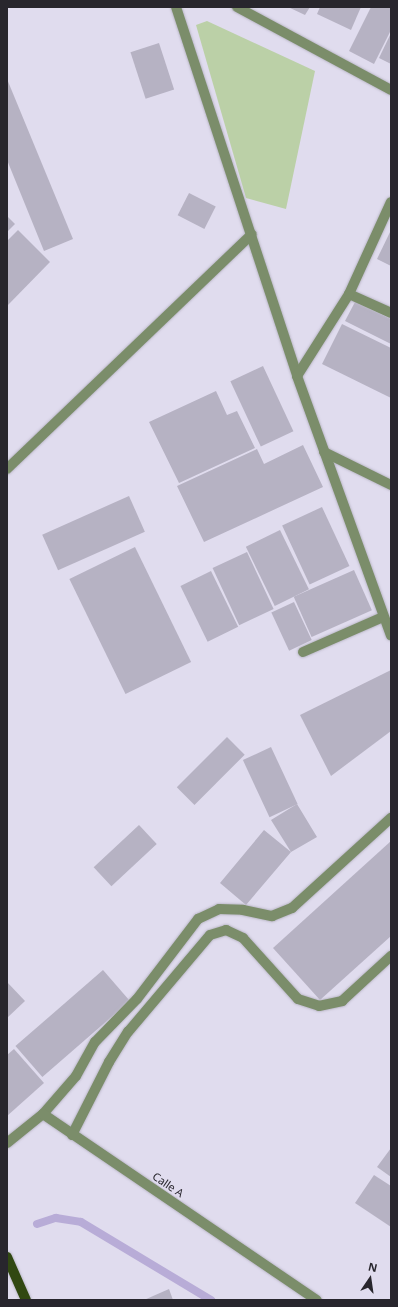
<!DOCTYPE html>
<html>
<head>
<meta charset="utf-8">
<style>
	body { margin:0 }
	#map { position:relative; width:398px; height:1307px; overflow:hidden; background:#e0dcee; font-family:"Noto Sans",sans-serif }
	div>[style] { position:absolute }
	.green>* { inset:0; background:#bbd0a7 }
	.stream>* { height:8px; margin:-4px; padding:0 4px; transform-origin:4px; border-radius:4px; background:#b8acd7 }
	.building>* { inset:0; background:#b6b2c3; transform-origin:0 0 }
	.roads { filter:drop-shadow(0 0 1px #bbb8c7) drop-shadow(0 0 1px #bbb8c7) }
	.minor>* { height:10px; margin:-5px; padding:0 5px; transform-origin:5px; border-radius:5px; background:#7b8d6a }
	.major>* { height:10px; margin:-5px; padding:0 5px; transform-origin:5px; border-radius:5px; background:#314812 }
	span { translate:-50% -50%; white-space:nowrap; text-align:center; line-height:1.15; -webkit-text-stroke:3.5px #e0dcee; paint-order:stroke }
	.street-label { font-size:11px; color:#28262d }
	.frame { position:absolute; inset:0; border:8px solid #28262d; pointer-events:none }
	.north { position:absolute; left:350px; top:1259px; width:40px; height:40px; -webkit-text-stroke:3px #e0dcee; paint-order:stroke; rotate:13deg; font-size:11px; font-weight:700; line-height:16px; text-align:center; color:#28262d }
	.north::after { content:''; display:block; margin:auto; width:14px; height:18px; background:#28262d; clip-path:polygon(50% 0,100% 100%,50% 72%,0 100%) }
</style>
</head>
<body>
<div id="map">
	<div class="green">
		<div style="clip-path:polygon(207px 21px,315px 71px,286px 209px,246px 198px,196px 25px)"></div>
	</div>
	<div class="stream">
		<div style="left:37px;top:1224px;width:20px;rotate:-18deg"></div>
		<div style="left:56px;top:1218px;width:25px;rotate:9deg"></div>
		<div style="left:81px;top:1222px;width:152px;rotate:31deg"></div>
	</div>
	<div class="building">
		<div style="clip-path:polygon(288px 7px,310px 7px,305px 15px)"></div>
		<div style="clip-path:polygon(320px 7px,361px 7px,351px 30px,317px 14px)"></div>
		<div style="clip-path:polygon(371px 7px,391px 7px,391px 30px,374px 64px,349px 51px)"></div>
		<div style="clip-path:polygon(391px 33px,391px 64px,379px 58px)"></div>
		<div style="left:159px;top:43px;width:49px;height:30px;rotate:72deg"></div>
		<div style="clip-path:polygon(7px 79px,73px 239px,44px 251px,7px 160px)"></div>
		<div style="left:189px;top:193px;width:30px;height:25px;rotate:27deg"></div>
		<div style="clip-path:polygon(7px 216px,15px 224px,7px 232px)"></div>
		<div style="clip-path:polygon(18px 230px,50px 262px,7px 306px,7px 241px)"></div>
		<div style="clip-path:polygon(391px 230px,391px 266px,377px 259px)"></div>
		<div style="clip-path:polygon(355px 302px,391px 319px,391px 344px,345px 321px)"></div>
		<div style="clip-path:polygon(342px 324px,391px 348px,391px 398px,322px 364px)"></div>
		<div style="left:263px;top:366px;width:72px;height:36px;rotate:65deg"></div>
		<div style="clip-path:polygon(216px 391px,227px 415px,237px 411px,255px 448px,179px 483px,149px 422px)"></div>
		<div style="clip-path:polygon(303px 445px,323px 487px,204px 542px,177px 486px,257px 449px,264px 464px)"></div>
		<div style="left:129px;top:496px;width:39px;height:95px;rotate:66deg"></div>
		<div style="left:322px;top:507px;width:65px;height:44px;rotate:65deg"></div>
		<div style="left:280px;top:530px;width:66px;height:38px;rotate:64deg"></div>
		<div style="left:135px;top:547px;width:128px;height:73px;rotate:64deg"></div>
		<div style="left:247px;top:552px;width:63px;height:38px;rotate:65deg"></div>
		<div style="left:354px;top:570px;width:44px;height:66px;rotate:66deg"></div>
		<div style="left:211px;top:571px;width:62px;height:34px;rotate:64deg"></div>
		<div style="left:294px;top:602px;width:42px;height:25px;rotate:65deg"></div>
		<div style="clip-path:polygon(391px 670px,391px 731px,331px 776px,300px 715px)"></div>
		<div style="left:227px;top:737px;width:25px;height:71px;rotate:45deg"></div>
		<div style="left:271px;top:747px;width:63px;height:31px;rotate:65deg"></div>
		<div style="clip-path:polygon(297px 804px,317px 837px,291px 852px,246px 905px,220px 883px,264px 830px,291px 852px,271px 820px)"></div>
		<div style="left:139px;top:825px;width:26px;height:62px;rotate:47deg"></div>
		<div style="clip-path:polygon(391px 841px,391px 936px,320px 1000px,273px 948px)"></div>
		<div style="left:103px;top:970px;width:41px;height:116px;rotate:49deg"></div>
		<div style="clip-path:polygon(7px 982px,25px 1001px,7px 1018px)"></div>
		<div style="clip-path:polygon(14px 1049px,44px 1083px,7px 1116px,7px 1055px)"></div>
		<div style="clip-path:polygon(391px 1148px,391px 1177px,377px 1167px)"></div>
		<div style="clip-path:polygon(374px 1175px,391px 1186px,391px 1227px,355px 1203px)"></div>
		<div style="clip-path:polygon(169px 1289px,173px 1300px,144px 1300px)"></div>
	</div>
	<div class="roads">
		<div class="minor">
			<div style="left:176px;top:7px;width:388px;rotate:71.8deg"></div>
			<div style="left:297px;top:376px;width:276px;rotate:70.1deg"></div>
			<div style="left:237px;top:7px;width:175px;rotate:28.3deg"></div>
			<div style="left:349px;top:294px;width:46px;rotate:24.3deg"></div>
			<div style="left:297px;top:376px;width:97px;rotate:-57.6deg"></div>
			<div style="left:349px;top:294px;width:101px;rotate:-65.5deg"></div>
			<div style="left:324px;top:452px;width:75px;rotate:26.2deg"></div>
			<div style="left:7px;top:469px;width:339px;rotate:-43.8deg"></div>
			<div style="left:303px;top:652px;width:87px;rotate:-23.6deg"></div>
			<div style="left:43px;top:1114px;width:50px;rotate:-49deg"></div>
			<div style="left:76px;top:1076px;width:39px;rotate:-61deg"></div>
			<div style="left:95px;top:1042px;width:60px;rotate:-45.7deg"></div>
			<div style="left:137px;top:999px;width:101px;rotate:-52.7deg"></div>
			<div style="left:198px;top:919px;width:23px;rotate:-25deg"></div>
			<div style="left:219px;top:909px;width:24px;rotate:2deg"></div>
			<div style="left:243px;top:910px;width:30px;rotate:12deg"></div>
			<div style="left:272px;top:916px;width:22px;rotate:-22deg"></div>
			<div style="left:292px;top:908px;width:134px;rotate:-42.3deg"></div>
			<div style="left:72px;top:1135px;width:82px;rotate:-63.1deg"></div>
			<div style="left:109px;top:1062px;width:36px;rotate:-58deg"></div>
			<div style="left:128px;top:1032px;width:127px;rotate:-49.8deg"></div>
			<div style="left:210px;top:935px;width:17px;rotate:-17deg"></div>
			<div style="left:226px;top:930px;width:19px;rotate:25deg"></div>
			<div style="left:243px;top:938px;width:82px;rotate:48deg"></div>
			<div style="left:298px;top:999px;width:22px;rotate:18deg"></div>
			<div style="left:319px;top:1006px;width:24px;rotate:-12deg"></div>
			<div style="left:342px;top:1001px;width:67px;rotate:-42.6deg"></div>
			<div style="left:7px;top:1143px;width:46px;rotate:-38.9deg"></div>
			<div style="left:43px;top:1114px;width:331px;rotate:34.2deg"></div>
		</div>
		<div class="major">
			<div style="left:7px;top:1257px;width:47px;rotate:66.2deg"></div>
		</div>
	</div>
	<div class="street-label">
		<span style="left:168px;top:1185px;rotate:34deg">Calle A</span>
	</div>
	<div class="frame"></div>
	<div class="north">N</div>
</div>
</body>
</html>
